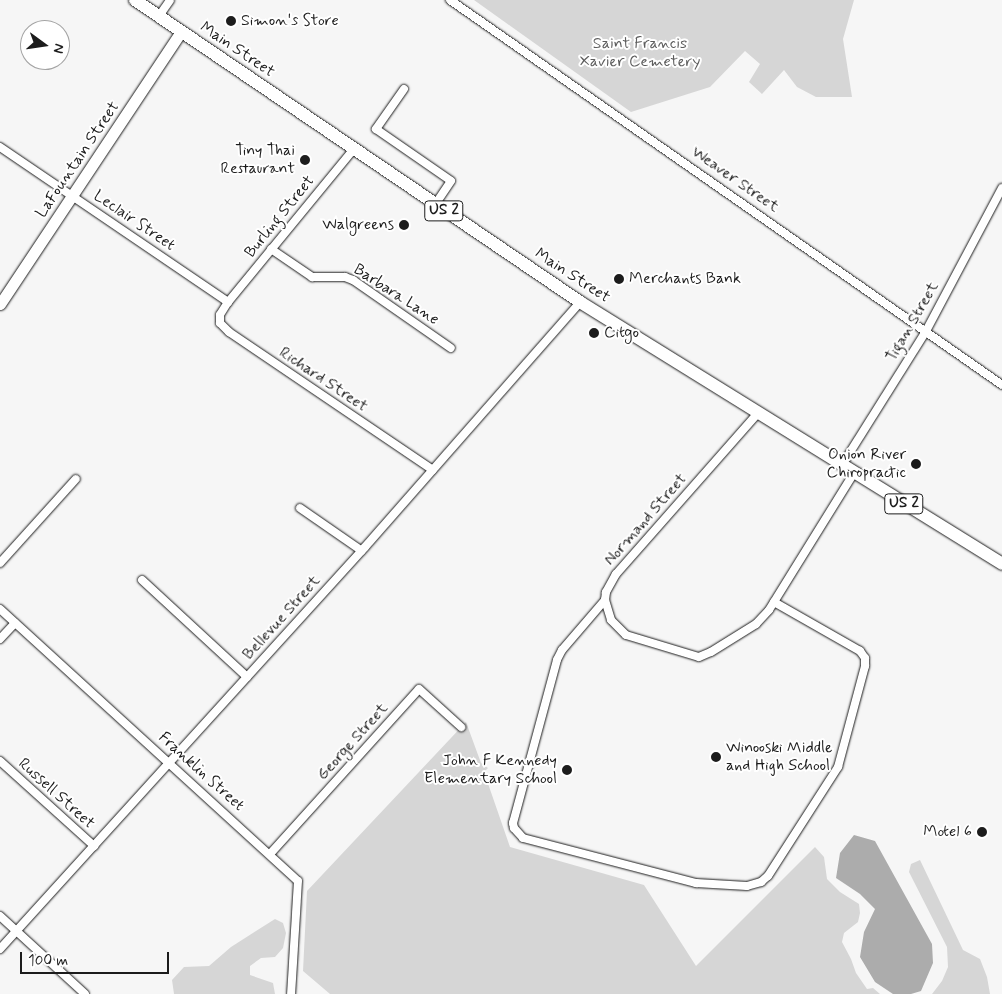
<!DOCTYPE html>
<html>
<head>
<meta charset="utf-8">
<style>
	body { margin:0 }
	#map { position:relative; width:1002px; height:994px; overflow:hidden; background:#f6f6f6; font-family:Mynerve,sans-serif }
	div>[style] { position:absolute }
	.green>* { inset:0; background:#d6d6d6 }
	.water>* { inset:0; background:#acacac }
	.roads { filter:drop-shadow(0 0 1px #1c1c1c) drop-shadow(0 0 1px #1c1c1c) }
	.street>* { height:8px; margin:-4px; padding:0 4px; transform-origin:4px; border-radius:4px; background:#fff }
	.secondary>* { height:11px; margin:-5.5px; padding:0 5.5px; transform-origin:5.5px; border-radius:5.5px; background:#fff }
	.primary>* { height:12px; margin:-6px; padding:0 6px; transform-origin:6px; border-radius:6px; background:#fff }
	.dots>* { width:14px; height:14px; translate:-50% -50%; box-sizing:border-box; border:2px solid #fff; border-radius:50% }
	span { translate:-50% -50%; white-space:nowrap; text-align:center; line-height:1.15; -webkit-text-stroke:4px #fff; paint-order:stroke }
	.shield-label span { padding:1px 4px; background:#fff; border:1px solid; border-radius:4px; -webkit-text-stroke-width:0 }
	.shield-label { font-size:15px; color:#1c1c1c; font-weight:700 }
	.poi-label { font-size:16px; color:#1c1c1c }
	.left { translate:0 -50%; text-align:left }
	.right { translate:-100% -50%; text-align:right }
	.park-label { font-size:16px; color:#5d5d5d }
	.street-label { font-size:16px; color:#1c1c1c }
	.north { position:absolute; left:20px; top:20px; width:50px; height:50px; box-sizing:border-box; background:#fff; border:1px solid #a4a4a4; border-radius:50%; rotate:104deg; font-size:14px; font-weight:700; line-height:20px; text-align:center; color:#1c1c1c }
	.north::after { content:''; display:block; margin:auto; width:18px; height:22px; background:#1c1c1c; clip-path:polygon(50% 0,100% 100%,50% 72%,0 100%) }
	.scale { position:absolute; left:20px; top:952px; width:149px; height:22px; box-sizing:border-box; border:2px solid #1c1c1c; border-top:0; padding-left:6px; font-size:15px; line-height:18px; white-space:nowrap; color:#1c1c1c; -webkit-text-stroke:4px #fff; paint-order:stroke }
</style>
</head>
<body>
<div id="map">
	<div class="green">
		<div style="clip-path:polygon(474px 0,854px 0,843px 39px,852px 97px,816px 97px,797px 87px,784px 70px,762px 94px,749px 82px,760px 64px,745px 51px,710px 87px,631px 112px)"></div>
		<div style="clip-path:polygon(466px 722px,481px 763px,488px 768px,484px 772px,510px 847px,644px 885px,696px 966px,815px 847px,824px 857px,827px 879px,840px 892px,859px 904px,860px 913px,858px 922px,844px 933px,842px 942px,851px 959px,856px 973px,867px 989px,873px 988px,880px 994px,330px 994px,303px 971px,307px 891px)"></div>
		<div style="clip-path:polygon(920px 860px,963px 950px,980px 959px,987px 977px,990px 994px,932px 994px,942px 981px,948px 967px,947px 947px,909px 872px,911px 864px)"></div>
		<div style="clip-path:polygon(275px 919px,283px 923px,286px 933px,283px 948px,275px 957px,261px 958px,250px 966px,250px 975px,273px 983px,275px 994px,174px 994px,172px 980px,184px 967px,209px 966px,231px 947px)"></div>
	</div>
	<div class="water">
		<div style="clip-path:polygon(854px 835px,875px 841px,932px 944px,933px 963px,921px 991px,911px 994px,893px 994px,875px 982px,860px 957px,864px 932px,875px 909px,860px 894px,836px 878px,840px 853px)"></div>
	</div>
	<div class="roads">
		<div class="street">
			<div style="left:450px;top:0;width:673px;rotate:34.89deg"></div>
			<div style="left:159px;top:16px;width:19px;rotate:-55deg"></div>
			<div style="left:404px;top:89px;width:49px;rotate:125deg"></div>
			<div style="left:376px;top:129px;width:91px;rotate:34.7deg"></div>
			<div style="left:451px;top:181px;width:29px;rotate:124deg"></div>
			<div style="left:0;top:147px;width:276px;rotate:34.2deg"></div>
			<div style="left:353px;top:150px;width:197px;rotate:129.4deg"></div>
			<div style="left:228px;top:302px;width:15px;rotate:122deg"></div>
			<div style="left:220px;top:315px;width:8px;rotate:90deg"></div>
			<div style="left:220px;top:323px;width:13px;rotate:45deg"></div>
			<div style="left:229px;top:332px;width:246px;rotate:34.1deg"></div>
			<div style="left:271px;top:249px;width:50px;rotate:34.3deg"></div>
			<div style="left:312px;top:277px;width:33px"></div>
			<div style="left:345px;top:277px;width:9px;rotate:21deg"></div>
			<div style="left:353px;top:280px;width:119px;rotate:34.8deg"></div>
			<div style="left:758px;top:413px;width:215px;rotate:131.4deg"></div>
			<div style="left:616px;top:574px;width:21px;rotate:119deg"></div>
			<div style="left:606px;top:592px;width:8px;rotate:97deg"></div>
			<div style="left:605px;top:600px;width:21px;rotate:73deg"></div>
			<div style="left:611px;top:620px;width:21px;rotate:45deg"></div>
			<div style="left:626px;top:635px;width:76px;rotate:16.8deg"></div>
			<div style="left:699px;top:657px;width:13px;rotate:-23deg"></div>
			<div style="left:711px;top:652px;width:53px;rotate:-31.9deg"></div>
			<div style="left:756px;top:624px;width:19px;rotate:-47deg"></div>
			<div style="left:769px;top:610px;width:161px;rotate:-58.2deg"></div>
			<div style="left:842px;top:465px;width:158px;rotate:-57.9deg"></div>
			<div style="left:926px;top:331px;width:162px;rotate:-62deg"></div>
			<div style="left:300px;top:508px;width:75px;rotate:34.7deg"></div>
			<div style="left:0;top:563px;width:113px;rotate:-47.9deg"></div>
			<div style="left:142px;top:580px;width:143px;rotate:42.7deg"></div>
			<div style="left:605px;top:600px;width:66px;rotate:130.7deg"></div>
			<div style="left:562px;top:650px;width:11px;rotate:117deg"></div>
			<div style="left:557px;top:660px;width:169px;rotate:105.1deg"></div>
			<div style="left:513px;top:823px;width:5px;rotate:79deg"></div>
			<div style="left:514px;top:828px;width:13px;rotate:48deg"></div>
			<div style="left:523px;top:838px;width:179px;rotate:14.6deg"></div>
			<div style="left:696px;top:883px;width:51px;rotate:3.4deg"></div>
			<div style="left:747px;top:886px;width:15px;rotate:-16deg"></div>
			<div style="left:761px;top:882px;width:9px;rotate:-41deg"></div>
			<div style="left:768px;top:876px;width:130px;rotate:-57.3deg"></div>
			<div style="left:838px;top:767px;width:105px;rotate:-75deg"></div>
			<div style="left:865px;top:666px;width:8px;rotate:-90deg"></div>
			<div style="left:865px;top:658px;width:9px;rotate:-126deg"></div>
			<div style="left:860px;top:651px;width:99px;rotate:-150.3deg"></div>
			<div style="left:0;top:609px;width:403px;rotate:42.4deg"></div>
			<div style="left:298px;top:881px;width:113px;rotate:93.5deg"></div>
			<div style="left:0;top:639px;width:22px;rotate:-47deg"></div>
			<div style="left:0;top:761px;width:127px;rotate:42.1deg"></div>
			<div style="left:270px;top:854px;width:222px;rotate:-47.9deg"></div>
			<div style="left:419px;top:689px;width:57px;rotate:42.1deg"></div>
			<div style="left:0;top:916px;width:115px;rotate:42.5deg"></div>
			<div style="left:0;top:949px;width:543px;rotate:-47.76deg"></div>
			<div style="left:365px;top:547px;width:326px;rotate:-48.7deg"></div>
		</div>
		<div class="secondary">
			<div style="left:0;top:304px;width:327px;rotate:-56.4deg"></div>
		</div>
		<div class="primary">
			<div style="left:135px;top:0;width:538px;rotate:34.16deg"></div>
			<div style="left:580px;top:302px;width:497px;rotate:31.8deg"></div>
		</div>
	</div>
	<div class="dots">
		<div style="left:231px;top:21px;background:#1c1c1c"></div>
		<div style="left:305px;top:160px;background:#1c1c1c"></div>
		<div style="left:404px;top:225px;background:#1c1c1c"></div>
		<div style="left:619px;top:279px;background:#1c1c1c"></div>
		<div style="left:594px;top:333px;background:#1c1c1c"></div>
		<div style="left:916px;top:464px;background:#1c1c1c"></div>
		<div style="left:716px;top:757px;background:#1c1c1c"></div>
		<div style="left:567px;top:770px;background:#1c1c1c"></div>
		<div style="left:982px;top:832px;background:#1c1c1c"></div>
	</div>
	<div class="shield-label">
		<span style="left:444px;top:211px">US 2</span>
		<span style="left:904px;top:504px">US 2</span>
	</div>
	<div class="poi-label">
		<span class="left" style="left:241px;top:21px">Simon's Store</span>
		<span class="right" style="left:295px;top:160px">Tiny Thai<br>Restaurant</span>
		<span class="right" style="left:394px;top:225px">Walgreens</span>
		<span class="left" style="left:629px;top:279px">Merchants Bank</span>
		<span class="left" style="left:604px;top:333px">Citgo</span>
		<span class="right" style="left:906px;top:464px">Onion River<br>Chiropractic</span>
		<span class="left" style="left:726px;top:757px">Winooski Middle<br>and High School</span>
		<span class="right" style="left:557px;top:770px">John F Kennedy<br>Elementary School</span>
		<span class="right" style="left:972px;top:832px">Motel 6</span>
	</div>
	<div class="park-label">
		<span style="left:640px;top:53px">Saint Francis<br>Xavier Cemetery</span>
	</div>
	<div class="street-label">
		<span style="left:237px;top:50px;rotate:34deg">Main Street</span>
		<span style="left:78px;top:160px;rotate:-56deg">LaFountain Street</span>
		<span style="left:735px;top:180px;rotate:35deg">Weaver Street</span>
		<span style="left:280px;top:217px;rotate:-51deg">Burling Street</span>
		<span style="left:134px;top:221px;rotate:34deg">Leclair Street</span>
		<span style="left:572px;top:276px;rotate:33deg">Main Street</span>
		<span style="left:396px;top:295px;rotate:33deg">Barbara Lane</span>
		<span style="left:913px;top:322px;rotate:-60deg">Tigan Street</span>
		<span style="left:323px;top:380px;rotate:34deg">Richard Street</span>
		<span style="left:646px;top:520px;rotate:-49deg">Normand Street</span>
		<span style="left:282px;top:618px;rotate:-48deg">Bellevue Street</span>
		<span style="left:353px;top:742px;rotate:-48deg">George Street</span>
		<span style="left:201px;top:772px;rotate:42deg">Franklin Street</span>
		<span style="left:56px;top:794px;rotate:42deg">Russell Street</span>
	</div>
	<div class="north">N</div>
	<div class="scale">100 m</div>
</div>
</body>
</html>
